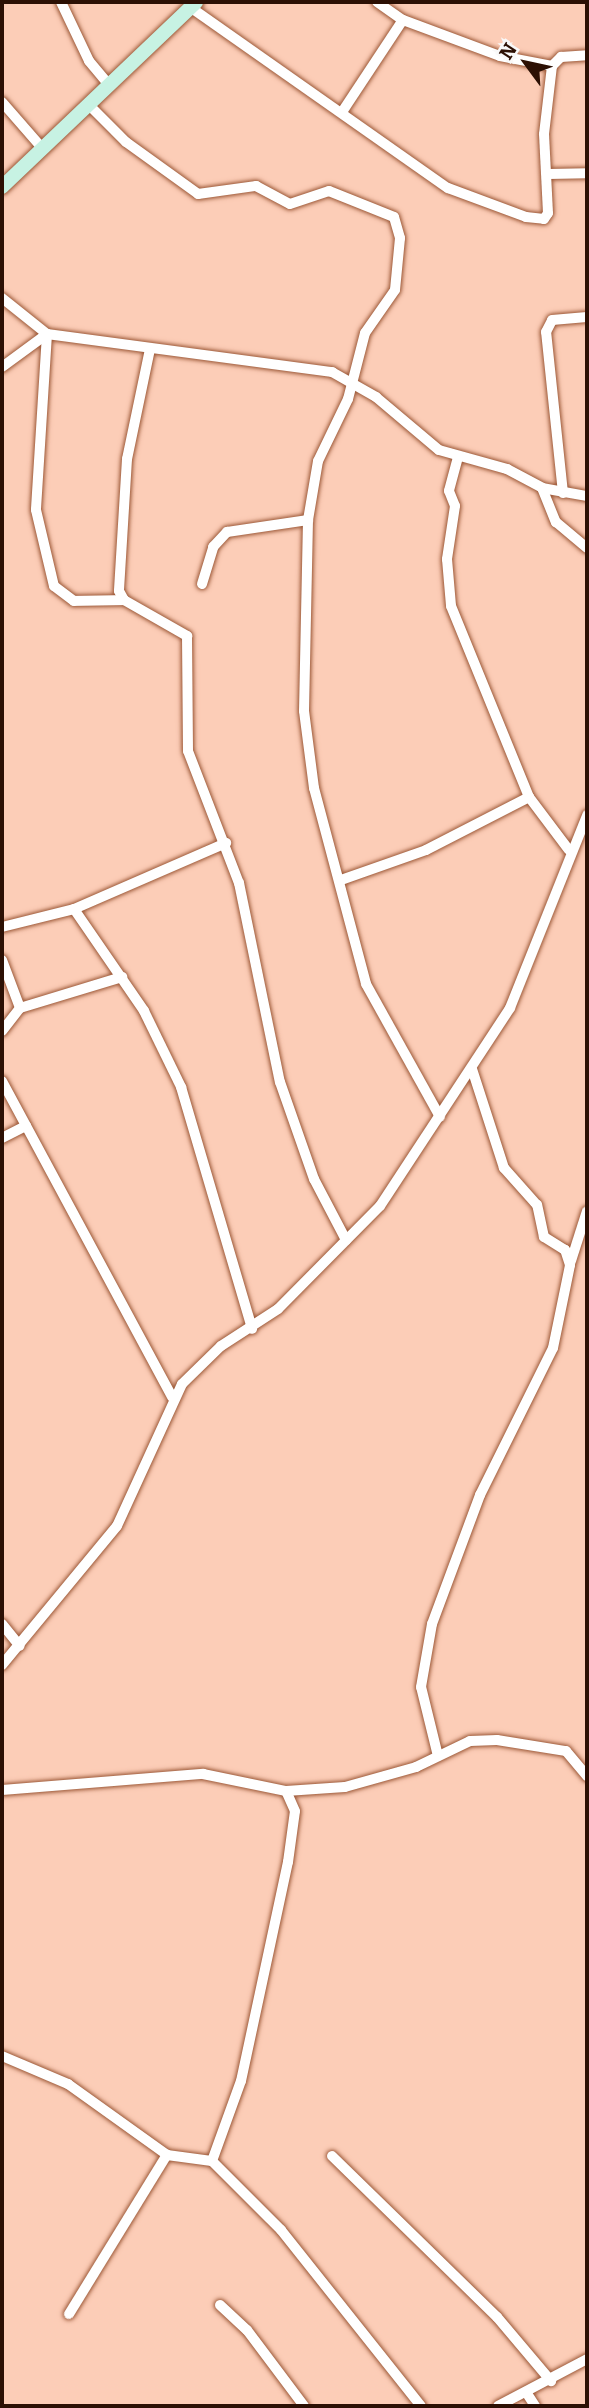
<!DOCTYPE html>
<html>
<head>
<meta charset="utf-8">
<style>
	body { margin:0 }
	#map { position:relative; width:589px; height:2408px; overflow:hidden; background:#fccdb7; font-family:Bitter,serif }
	div>[style] { position:absolute }
	.roads { filter:drop-shadow(0 0 2px #9c5837) drop-shadow(0 0 2px #9c5837) }
	.street>* { height:10px; margin:-5px; padding:0 5px; transform-origin:5px; border-radius:5px; background:#fff }
	.secondary>* { height:14px; margin:-7px; padding:0 7px; transform-origin:7px; border-radius:7px; background:#c7f2e3 }
	span { translate:-50% -50%; white-space:nowrap; text-align:center; line-height:1.15; -webkit-text-stroke:6px #f9f9f9; paint-order:stroke }
	.frame { position:absolute; inset:0; border:4px solid #2c1004; pointer-events:none }
	.north { position:absolute; left:491px; top:28px; width:70px; height:70px; -webkit-text-stroke:5px #f9f9f9; paint-order:stroke; rotate:303deg; font-size:19px; font-weight:700; line-height:28px; text-align:center; color:#2c1004 }
	.north::after { content:''; display:block; margin:auto; width:24px; height:32px; background:#2c1004; clip-path:polygon(50% 0,100% 100%,50% 72%,0 100%) }
</style>
</head>
<body>
<div id="map">
	<div class="roads">
		<div class="street">
			<div style="left:61px;top:2px;width:65px;rotate:64.6deg"></div>
			<div style="left:89px;top:61px;width:30px;rotate:50deg"></div>
			<div style="left:377px;top:2px;width:32px;rotate:35deg"></div>
			<div style="left:403px;top:20px;width:103px;rotate:20.4deg"></div>
			<div style="left:500px;top:56px;width:53px;rotate:10.9deg"></div>
			<div style="left:552px;top:66px;width:13px;rotate:-45deg"></div>
			<div style="left:561px;top:57px;width:26px;rotate:-4deg"></div>
			<div style="left:190px;top:7px;width:315px;rotate:35.1deg"></div>
			<div style="left:448px;top:188px;width:83px;rotate:20.4deg"></div>
			<div style="left:526px;top:217px;width:18px;rotate:6deg"></div>
			<div style="left:544px;top:219px;width:7px;rotate:-56deg"></div>
			<div style="left:548px;top:213px;width:79px;rotate:-92.9deg"></div>
			<div style="left:544px;top:134px;width:68px;rotate:-83.3deg"></div>
			<div style="left:2px;top:102px;width:62px;rotate:48.9deg"></div>
			<div style="left:88px;top:104px;width:54px;rotate:45deg"></div>
			<div style="left:126px;top:142px;width:89px;rotate:35.8deg"></div>
			<div style="left:198px;top:194px;width:59px;rotate:-7.9deg"></div>
			<div style="left:256px;top:186px;width:38px;rotate:28deg"></div>
			<div style="left:290px;top:204px;width:41px;rotate:-18.4deg"></div>
			<div style="left:329px;top:191px;width:70px;rotate:21.8deg"></div>
			<div style="left:394px;top:217px;width:22px;rotate:74deg"></div>
			<div style="left:400px;top:238px;width:52px;rotate:95.5deg"></div>
			<div style="left:395px;top:290px;width:52px;rotate:124.9deg"></div>
			<div style="left:365px;top:333px;width:68px;rotate:104.4deg"></div>
			<div style="left:348px;top:399px;width:69px;rotate:115.8deg"></div>
			<div style="left:318px;top:461px;width:60px;rotate:99.6deg"></div>
			<div style="left:308px;top:520px;width:191px;rotate:91.2deg"></div>
			<div style="left:304px;top:711px;width:78px;rotate:82.6deg"></div>
			<div style="left:314px;top:788px;width:203px;rotate:75.1deg"></div>
			<div style="left:366px;top:984px;width:152px;rotate:60.9deg"></div>
			<div style="left:342px;top:112px;width:110px;rotate:-56.5deg"></div>
			<div style="left:548px;top:174px;width:39px;rotate:-1deg"></div>
			<div style="left:2px;top:298px;width:58px;rotate:38.7deg"></div>
			<div style="left:47px;top:334px;width:288px;rotate:7.6deg"></div>
			<div style="left:332px;top:372px;width:51px;rotate:29.6deg"></div>
			<div style="left:376px;top:397px;width:82px;rotate:40.1deg"></div>
			<div style="left:439px;top:450px;width:71px;rotate:15.6deg"></div>
			<div style="left:507px;top:469px;width:40px;rotate:28deg"></div>
			<div style="left:542px;top:488px;width:46px;rotate:10.1deg"></div>
			<div style="left:47px;top:334px;width:176px;rotate:93.6deg"></div>
			<div style="left:36px;top:510px;width:78px;rotate:76.7deg"></div>
			<div style="left:54px;top:586px;width:25px;rotate:37deg"></div>
			<div style="left:74px;top:601px;width:50px;rotate:-1.1deg"></div>
			<div style="left:150px;top:349px;width:112px;rotate:101.8deg"></div>
			<div style="left:127px;top:459px;width:132px;rotate:93.5deg"></div>
			<div style="left:119px;top:591px;width:10px;rotate:61deg"></div>
			<div style="left:124px;top:600px;width:73px;rotate:29.7deg"></div>
			<div style="left:187px;top:636px;width:115px;rotate:89.5deg"></div>
			<div style="left:188px;top:751px;width:142px;rotate:68.9deg"></div>
			<div style="left:239px;top:883px;width:203px;rotate:78.4deg"></div>
			<div style="left:280px;top:1082px;width:103px;rotate:70.7deg"></div>
			<div style="left:314px;top:1179px;width:69px;rotate:62.3deg"></div>
			<div style="left:2px;top:367px;width:56px;rotate:-36.3deg"></div>
			<div style="left:458px;top:457px;width:35px;rotate:105deg"></div>
			<div style="left:449px;top:491px;width:16px;rotate:68deg"></div>
			<div style="left:455px;top:506px;width:54px;rotate:98.6deg"></div>
			<div style="left:447px;top:559px;width:47px;rotate:85.1deg"></div>
			<div style="left:451px;top:606px;width:206px;rotate:67.8deg"></div>
			<div style="left:529px;top:797px;width:66px;rotate:53deg"></div>
			<div style="left:542px;top:488px;width:37px;rotate:68deg"></div>
			<div style="left:556px;top:522px;width:40px;rotate:40deg"></div>
			<div style="left:563px;top:493px;width:162px;rotate:-96deg"></div>
			<div style="left:546px;top:332px;width:13px;rotate:-63deg"></div>
			<div style="left:552px;top:320px;width:35px;rotate:-5deg"></div>
			<div style="left:202px;top:584px;width:39px;rotate:-73deg"></div>
			<div style="left:213px;top:547px;width:21px;rotate:-47deg"></div>
			<div style="left:227px;top:532px;width:82px;rotate:-8.4deg"></div>
			<div style="left:341px;top:880px;width:90px;rotate:-19.4deg"></div>
			<div style="left:426px;top:850px;width:116px;rotate:-27.2deg"></div>
			<div style="left:74px;top:909px;width:166px;rotate:-23.5deg"></div>
			<div style="left:2px;top:927px;width:74px;rotate:-14deg"></div>
			<div style="left:74px;top:909px;width:124px;rotate:55.5deg"></div>
			<div style="left:144px;top:1011px;width:85px;rotate:64deg"></div>
			<div style="left:181px;top:1087px;width:252px;rotate:73.6deg"></div>
			<div style="left:2px;top:960px;width:51px;rotate:69.4deg"></div>
			<div style="left:20px;top:1008px;width:29px;rotate:128deg"></div>
			<div style="left:20px;top:1008px;width:107px;rotate:-16.9deg"></div>
			<div style="left:2px;top:1081px;width:359px;rotate:61.7deg"></div>
			<div style="left:2px;top:1138px;width:27px;rotate:-27deg"></div>
			<div style="left:571px;top:1261px;width:52px;rotate:-72.3deg"></div>
			<div style="left:2px;top:1624px;width:28px;rotate:51deg"></div>
			<div style="left:2px;top:1665px;width:180px;rotate:-50.4deg"></div>
			<div style="left:117px;top:1526px;width:156px;rotate:-65.4deg"></div>
			<div style="left:182px;top:1384px;width:54px;rotate:-44.3deg"></div>
			<div style="left:221px;top:1346px;width:68px;rotate:-33deg"></div>
			<div style="left:278px;top:1309px;width:145px;rotate:-45.3deg"></div>
			<div style="left:380px;top:1206px;width:237px;rotate:-56.7deg"></div>
			<div style="left:510px;top:1008px;width:208px;rotate:-68.2deg"></div>
			<div style="left:438px;top:1756px;width:71px;rotate:-103.8deg"></div>
			<div style="left:421px;top:1687px;width:64px;rotate:-80.1deg"></div>
			<div style="left:432px;top:1624px;width:138px;rotate:-69.6deg"></div>
			<div style="left:480px;top:1495px;width:164px;rotate:-63.6deg"></div>
			<div style="left:553px;top:1348px;width:85px;rotate:-78.4deg"></div>
			<div style="left:570px;top:1265px;width:16px;rotate:-108deg"></div>
			<div style="left:565px;top:1250px;width:25px;rotate:-148deg"></div>
			<div style="left:544px;top:1237px;width:33px;rotate:-102deg"></div>
			<div style="left:537px;top:1205px;width:50px;rotate:-131.7deg"></div>
			<div style="left:504px;top:1168px;width:104px;rotate:-107.9deg"></div>
			<div style="left:2px;top:1790px;width:202px;rotate:-4.6deg"></div>
			<div style="left:203px;top:1774px;width:85px;rotate:11.6deg"></div>
			<div style="left:286px;top:1791px;width:59px;rotate:-3.9deg"></div>
			<div style="left:345px;top:1787px;width:74px;rotate:-15.7deg"></div>
			<div style="left:416px;top:1767px;width:60px;rotate:-25.7deg"></div>
			<div style="left:470px;top:1741px;width:27px;rotate:-2deg"></div>
			<div style="left:497px;top:1740px;width:70px;rotate:9.1deg"></div>
			<div style="left:566px;top:1751px;width:33px;rotate:50deg"></div>
			<div style="left:2px;top:2056px;width:72px;rotate:23deg"></div>
			<div style="left:68px;top:2084px;width:122px;rotate:35.6deg"></div>
			<div style="left:167px;top:2155px;width:45px;rotate:7.6deg"></div>
			<div style="left:212px;top:2161px;width:98px;rotate:45deg"></div>
			<div style="left:281px;top:2230px;width:225px;rotate:51.5deg"></div>
			<div style="left:332px;top:2156px;width:231px;rotate:44.3deg"></div>
			<div style="left:497px;top:2317px;width:84px;rotate:49.8deg"></div>
			<div style="left:212px;top:2161px;width:85px;rotate:-70.1deg"></div>
			<div style="left:241px;top:2081px;width:224px;rotate:-77.9deg"></div>
			<div style="left:288px;top:1862px;width:51px;rotate:-82.2deg"></div>
			<div style="left:295px;top:1811px;width:22px;rotate:-114deg"></div>
			<div style="left:220px;top:2305px;width:37px;rotate:43deg"></div>
			<div style="left:247px;top:2330px;width:95px;rotate:53.1deg"></div>
			<div style="left:69px;top:2314px;width:187px;rotate:-58.4deg"></div>
			<div style="left:526px;top:2392px;width:17px;rotate:57deg"></div>
			<div style="left:498px;top:2406px;width:101px;rotate:-27.8deg"></div>
		</div>
		<div class="secondary">
			<div style="left:2px;top:187px;width:268px;rotate:-43.6deg"></div>
		</div>
	</div>
	<div class="frame"></div>
	<div class="north">N</div>
</div>
</body>
</html>
